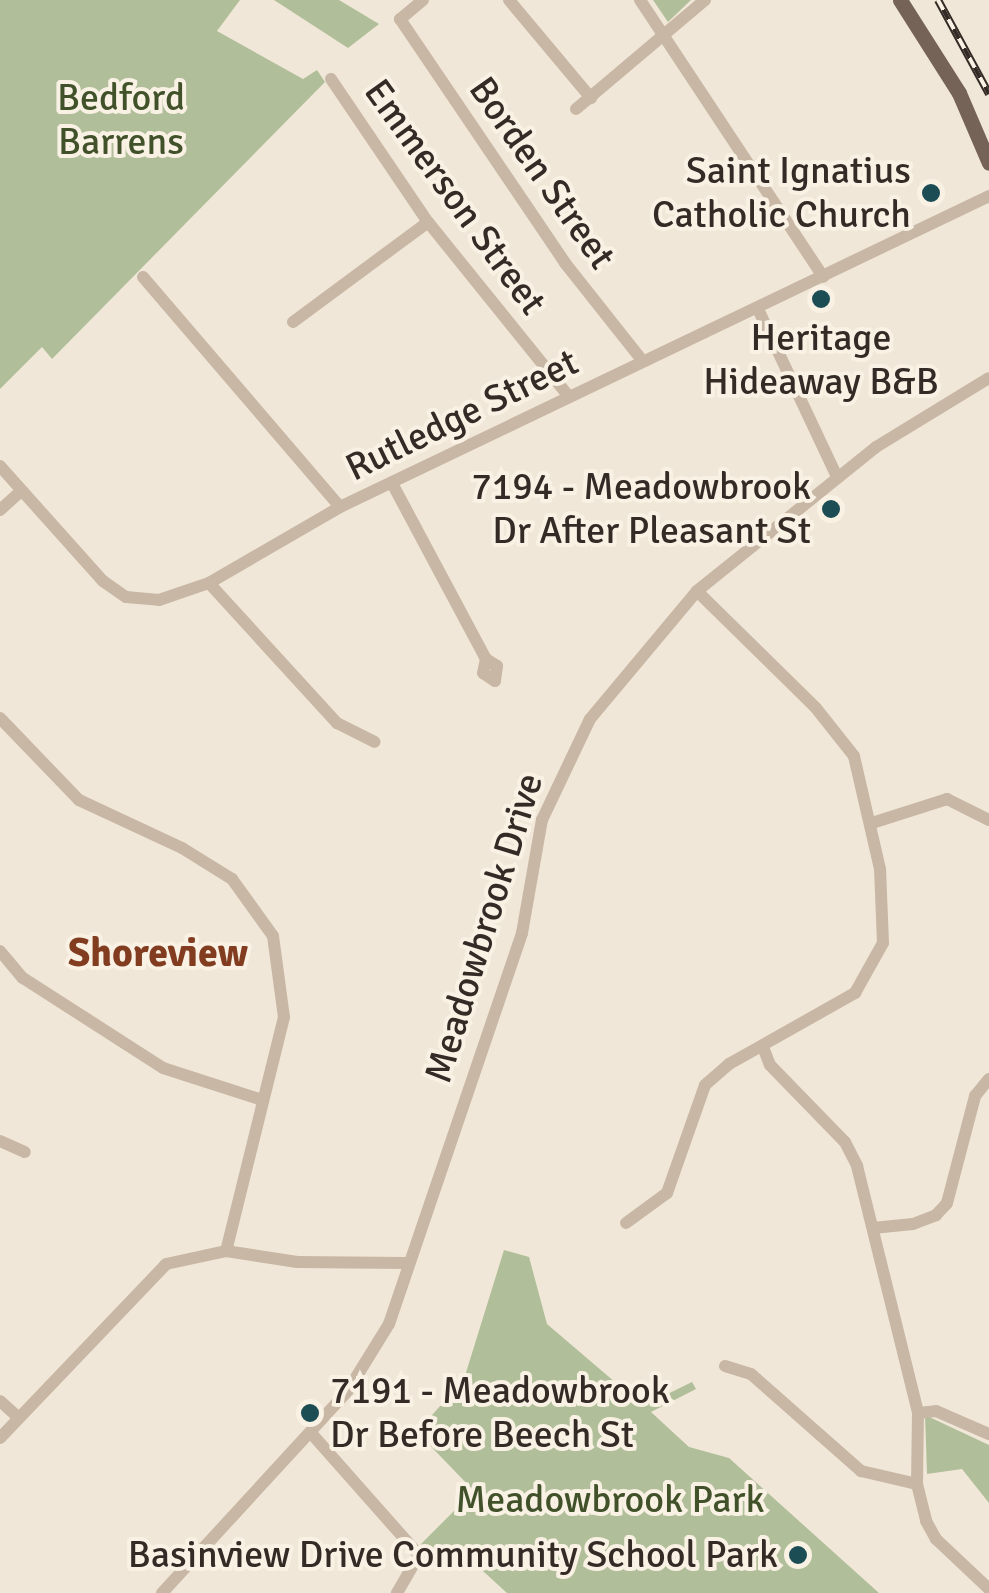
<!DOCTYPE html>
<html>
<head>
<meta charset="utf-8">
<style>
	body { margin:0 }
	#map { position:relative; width:989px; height:1593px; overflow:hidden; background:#f1e7d8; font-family:Signika,sans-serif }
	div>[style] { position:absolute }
	.green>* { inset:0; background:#b0bf99 }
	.minor>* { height:12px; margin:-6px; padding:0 6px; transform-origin:6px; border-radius:6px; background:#c8b7a4 }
	.major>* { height:15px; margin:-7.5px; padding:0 7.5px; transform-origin:7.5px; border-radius:7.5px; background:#766357 }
	.rail>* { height:8px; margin-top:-4px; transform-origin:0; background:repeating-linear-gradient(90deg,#f9f1e4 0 11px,#342b26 0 22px); box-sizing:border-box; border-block:2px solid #342b26 }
	.dots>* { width:28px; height:28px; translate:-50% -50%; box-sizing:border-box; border:5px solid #f9f1e4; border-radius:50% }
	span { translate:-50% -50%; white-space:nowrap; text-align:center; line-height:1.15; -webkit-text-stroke:8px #f9f1e4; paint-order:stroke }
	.park-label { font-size:38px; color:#41522a }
	.poi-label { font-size:38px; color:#342b26 }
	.right { translate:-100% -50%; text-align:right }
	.left { translate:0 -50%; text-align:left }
	.street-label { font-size:38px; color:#342b26 }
	.neighbourhood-label { font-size:40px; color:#823d20; font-weight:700 }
</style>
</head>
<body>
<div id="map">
	<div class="green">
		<div style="clip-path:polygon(0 0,240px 0,217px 31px,303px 79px,317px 70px,325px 82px,52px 359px,42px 347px,0 389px)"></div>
		<div style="clip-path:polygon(274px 0,339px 0,379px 24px,348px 48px)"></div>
		<div style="clip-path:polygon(653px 0,691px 0,668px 22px)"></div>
		<div style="clip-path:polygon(504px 1250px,529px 1257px,547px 1324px,643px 1406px,692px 1382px,696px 1389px,651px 1412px,689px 1447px,729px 1458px,879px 1593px,507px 1593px,461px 1551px,449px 1563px,439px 1550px,433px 1557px,420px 1545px,474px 1491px,417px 1432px,464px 1379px)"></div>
		<div style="clip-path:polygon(925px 1415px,989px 1445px,989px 1503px,962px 1469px,927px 1474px)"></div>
	</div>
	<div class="minor">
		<div style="left:423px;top:0;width:30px;rotate:140deg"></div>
		<div style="left:400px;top:19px;width:295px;rotate:55.9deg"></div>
		<div style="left:565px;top:263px;width:122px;rotate:51.6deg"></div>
		<div style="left:509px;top:0;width:128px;rotate:50.1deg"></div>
		<div style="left:640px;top:0;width:332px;rotate:56.5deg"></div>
		<div style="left:331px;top:79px;width:173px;rotate:55.9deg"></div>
		<div style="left:428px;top:222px;width:225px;rotate:51.1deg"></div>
		<div style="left:576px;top:109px;width:169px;rotate:-40.2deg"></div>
		<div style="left:143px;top:277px;width:303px;rotate:49.4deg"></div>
		<div style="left:758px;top:309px;width:186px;rotate:64.8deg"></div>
		<div style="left:293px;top:322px;width:168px;rotate:-36.5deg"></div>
		<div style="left:0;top:466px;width:154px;rotate:48.2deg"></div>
		<div style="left:103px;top:581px;width:28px;rotate:35deg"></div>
		<div style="left:126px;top:597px;width:33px;rotate:5deg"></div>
		<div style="left:159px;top:600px;width:53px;rotate:-18.8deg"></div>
		<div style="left:209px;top:583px;width:151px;rotate:-30.1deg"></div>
		<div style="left:340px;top:507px;width:720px;rotate:-25.6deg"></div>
		<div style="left:393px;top:485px;width:197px;rotate:61.9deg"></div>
		<div style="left:486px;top:659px;width:13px;rotate:32deg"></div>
		<div style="left:497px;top:666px;width:15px;rotate:98deg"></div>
		<div style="left:495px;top:681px;width:14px;rotate:-146deg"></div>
		<div style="left:483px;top:673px;width:14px;rotate:-78deg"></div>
		<div style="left:0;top:510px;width:28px;rotate:-42deg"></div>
		<div style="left:209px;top:583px;width:190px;rotate:47.6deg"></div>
		<div style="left:337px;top:723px;width:42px;rotate:26.6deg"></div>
		<div style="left:0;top:718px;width:114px;rotate:46.1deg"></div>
		<div style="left:79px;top:800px;width:114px;rotate:25deg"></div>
		<div style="left:182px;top:848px;width:59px;rotate:31.8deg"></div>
		<div style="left:232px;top:879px;width:70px;rotate:54.3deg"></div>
		<div style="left:273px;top:936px;width:82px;rotate:82.3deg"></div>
		<div style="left:284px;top:1017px;width:241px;rotate:103.9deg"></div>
		<div style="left:872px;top:823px;width:79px;rotate:-17.7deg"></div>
		<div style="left:947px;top:799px;width:47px;rotate:26.6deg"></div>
		<div style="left:0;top:951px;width:35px;rotate:50deg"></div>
		<div style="left:23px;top:978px;width:166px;rotate:32.7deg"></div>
		<div style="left:163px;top:1068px;width:104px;rotate:17.9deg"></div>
		<div style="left:763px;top:1047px;width:19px;rotate:69deg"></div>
		<div style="left:770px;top:1065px;width:107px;rotate:45.8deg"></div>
		<div style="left:845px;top:1142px;width:27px;rotate:63deg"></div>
		<div style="left:857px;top:1166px;width:254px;rotate:76.1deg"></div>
		<div style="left:918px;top:1413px;width:71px;rotate:90.8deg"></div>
		<div style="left:917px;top:1484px;width:38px;rotate:76deg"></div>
		<div style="left:926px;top:1521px;width:21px;rotate:61deg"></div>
		<div style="left:936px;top:1539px;width:73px;rotate:43.3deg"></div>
		<div style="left:0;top:1141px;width:27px;rotate:24deg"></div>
		<div style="left:626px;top:1223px;width:51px;rotate:-36.2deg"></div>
		<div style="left:667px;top:1193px;width:114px;rotate:-70.6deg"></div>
		<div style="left:705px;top:1085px;width:32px;rotate:-41deg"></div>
		<div style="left:729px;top:1064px;width:145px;rotate:-29.4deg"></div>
		<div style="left:855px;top:993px;width:57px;rotate:-60.8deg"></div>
		<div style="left:883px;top:943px;width:74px;rotate:-92.3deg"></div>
		<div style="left:880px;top:869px;width:116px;rotate:-103deg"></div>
		<div style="left:854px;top:756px;width:61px;rotate:-128.4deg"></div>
		<div style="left:816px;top:708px;width:167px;rotate:-135.5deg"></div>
		<div style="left:873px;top:1228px;width:40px;rotate:-5.7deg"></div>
		<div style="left:913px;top:1224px;width:25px;rotate:-21deg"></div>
		<div style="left:936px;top:1215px;width:16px;rotate:-47deg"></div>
		<div style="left:947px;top:1203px;width:111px;rotate:-75.3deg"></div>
		<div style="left:975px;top:1096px;width:22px;rotate:-51deg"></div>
		<div style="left:725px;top:1366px;width:27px;rotate:17deg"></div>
		<div style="left:751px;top:1374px;width:147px;rotate:41.4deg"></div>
		<div style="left:861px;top:1471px;width:57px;rotate:13.1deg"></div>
		<div style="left:0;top:1401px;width:24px;rotate:42deg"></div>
		<div style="left:918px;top:1413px;width:18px;rotate:-6deg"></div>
		<div style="left:936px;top:1411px;width:58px;rotate:23.5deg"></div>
		<div style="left:311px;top:1433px;width:163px;rotate:48.5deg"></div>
		<div style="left:419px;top:1555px;width:44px;rotate:120.1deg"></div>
		<div style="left:0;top:1438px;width:240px;rotate:-46.3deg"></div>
		<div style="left:166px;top:1264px;width:61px;rotate:-12.2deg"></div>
		<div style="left:226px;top:1251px;width:72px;rotate:8.8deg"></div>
		<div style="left:297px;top:1262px;width:109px;rotate:0.5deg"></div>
		<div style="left:162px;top:1593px;width:273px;rotate:-47.4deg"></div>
		<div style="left:347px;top:1392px;width:80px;rotate:-58.3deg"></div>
		<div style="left:389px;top:1324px;width:413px;rotate:-71.2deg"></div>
		<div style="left:522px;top:933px;width:115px;rotate:-80deg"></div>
		<div style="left:542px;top:820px;width:112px;rotate:-64.6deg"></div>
		<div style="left:590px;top:719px;width:167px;rotate:-50.1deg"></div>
		<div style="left:697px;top:591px;width:230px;rotate:-38.8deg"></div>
		<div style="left:876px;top:447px;width:132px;rotate:-31.4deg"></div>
	</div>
	<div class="major">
		<div style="left:900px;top:0;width:110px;rotate:57.6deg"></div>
		<div style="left:959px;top:93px;width:76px;rotate:66.8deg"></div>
	</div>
	<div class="rail">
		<div style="left:938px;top:0;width:107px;rotate:61.5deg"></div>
	</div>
	<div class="dots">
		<div style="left:931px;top:193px;background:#1c4d55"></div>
		<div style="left:821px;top:299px;background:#1c4d55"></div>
		<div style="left:831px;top:509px;background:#1c4d55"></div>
		<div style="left:310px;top:1413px;background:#1c4d55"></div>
		<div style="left:798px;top:1555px;background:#1c4d55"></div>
	</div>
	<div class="park-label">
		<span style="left:121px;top:120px">Bedford<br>Barrens</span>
		<span style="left:610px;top:1500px">Meadowbrook Park</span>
	</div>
	<div class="poi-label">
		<span class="right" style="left:911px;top:193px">Saint Ignatius<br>Catholic Church</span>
		<span style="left:821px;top:360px">Heritage<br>Hideaway B&amp;B</span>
		<span class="right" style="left:811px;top:509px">7194 - Meadowbrook<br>Dr After Pleasant St</span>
		<span class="left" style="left:330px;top:1413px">7191 - Meadowbrook<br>Dr Before Beech St</span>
		<span class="right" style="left:778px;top:1555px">Basinview Drive Community School Park</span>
	</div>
	<div class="street-label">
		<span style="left:542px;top:173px;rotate:55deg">Borden Street</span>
		<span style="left:455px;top:197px;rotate:54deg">Emmerson Street</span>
		<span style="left:462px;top:415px;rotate:-26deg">Rutledge Street</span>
		<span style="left:484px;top:928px;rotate:-73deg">Meadowbrook Drive</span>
	</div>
	<div class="neighbourhood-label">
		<span style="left:158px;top:953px">Shoreview</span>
	</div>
</div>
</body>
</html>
